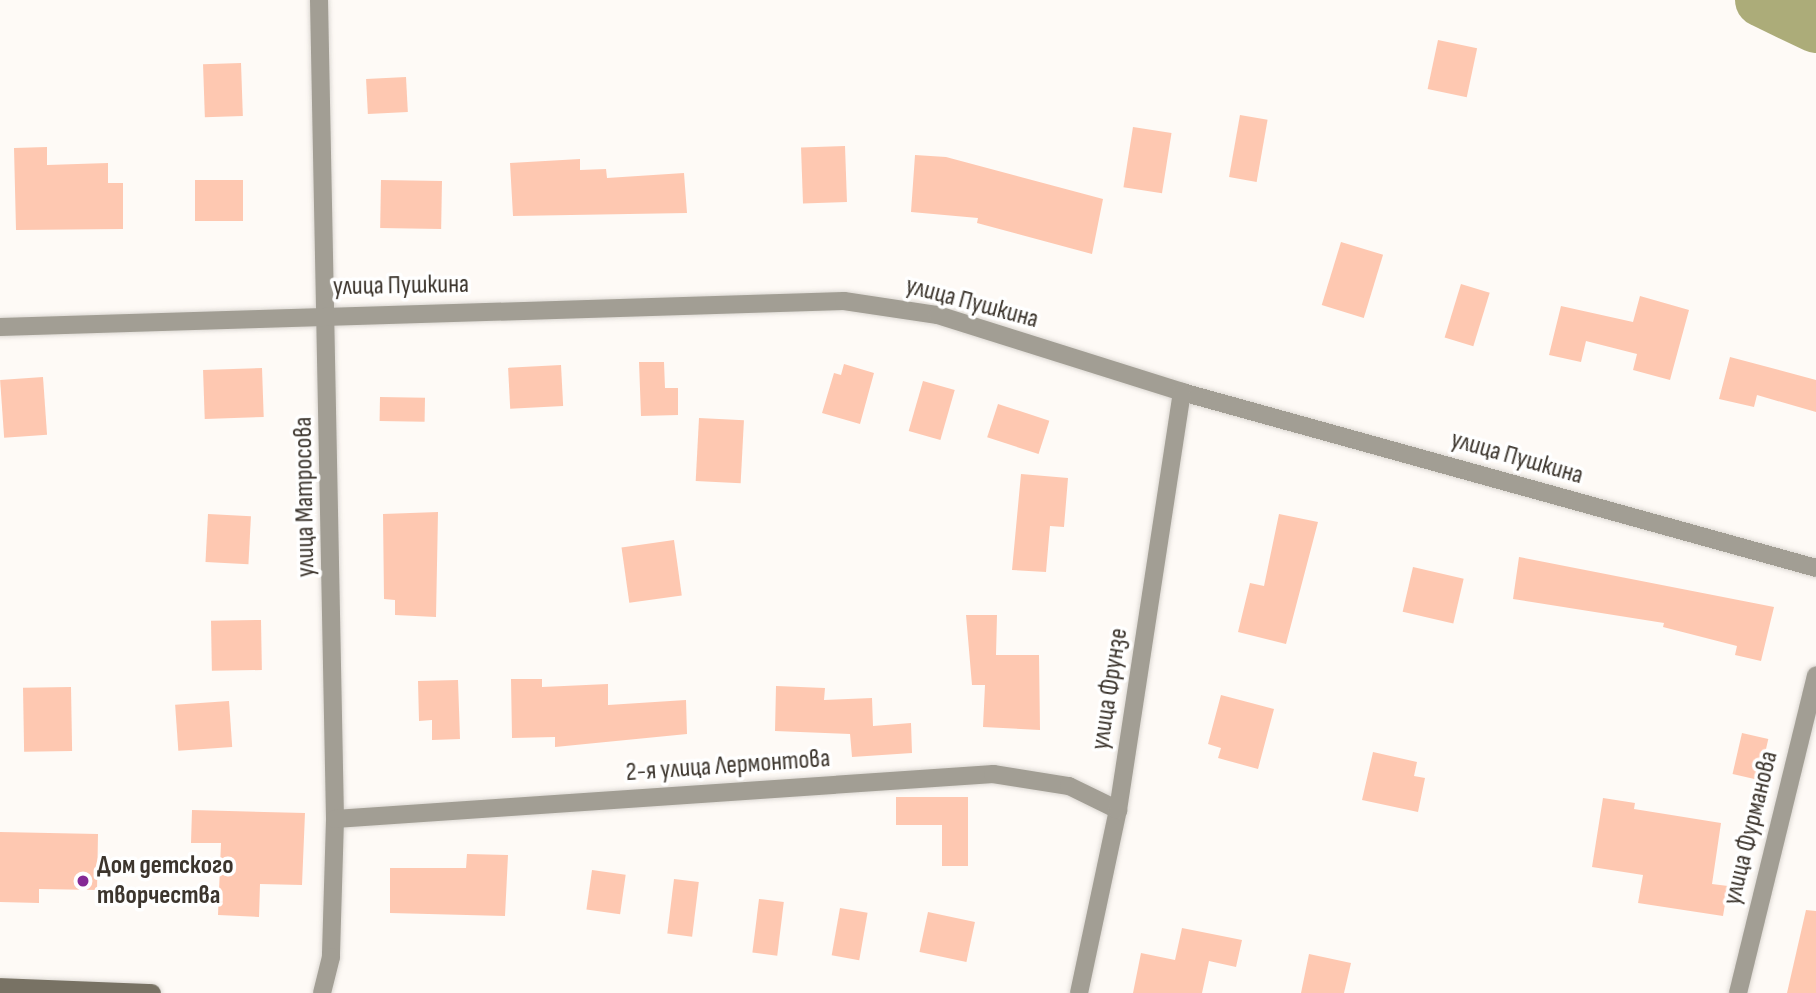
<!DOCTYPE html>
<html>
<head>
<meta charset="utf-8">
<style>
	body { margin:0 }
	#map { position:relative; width:1816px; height:993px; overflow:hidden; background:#fefaf6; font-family:"Sofia Sans Condensed",sans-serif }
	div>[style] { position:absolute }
	.river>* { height:54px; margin:-27px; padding:0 27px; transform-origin:27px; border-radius:27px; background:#acac79 }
	.building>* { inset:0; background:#fec8b1; transform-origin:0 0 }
	.roads { filter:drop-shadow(0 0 2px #dbd7d2) drop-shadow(0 0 2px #dbd7d2) }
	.street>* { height:18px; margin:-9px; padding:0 9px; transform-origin:9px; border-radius:9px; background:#a29e94 }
	.secondary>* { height:18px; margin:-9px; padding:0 9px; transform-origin:9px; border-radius:9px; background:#787264 }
	.dots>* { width:19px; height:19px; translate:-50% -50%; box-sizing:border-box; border:4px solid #fff; border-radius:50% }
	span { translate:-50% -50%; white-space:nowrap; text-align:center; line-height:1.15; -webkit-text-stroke:7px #fff; paint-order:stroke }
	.street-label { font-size:26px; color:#3c352d }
	.poi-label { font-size:26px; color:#3c352d; font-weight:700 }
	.left { translate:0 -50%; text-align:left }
</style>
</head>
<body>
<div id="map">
	<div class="river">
		<div style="left:1762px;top:0;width:60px;rotate:25.7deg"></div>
	</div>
	<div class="building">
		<div style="left:1438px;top:40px;width:40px;height:50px;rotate:12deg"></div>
		<div style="left:241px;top:63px;width:53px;height:38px;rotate:88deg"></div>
		<div style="left:406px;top:77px;width:35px;height:40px;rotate:87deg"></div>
		<div style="left:1240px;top:115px;width:28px;height:63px;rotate:10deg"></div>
		<div style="left:1133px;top:127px;width:39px;height:61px;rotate:9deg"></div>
		<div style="left:845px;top:146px;width:56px;height:44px;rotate:88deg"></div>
		<div style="clip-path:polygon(47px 147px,47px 165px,108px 163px,108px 183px,123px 183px,123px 229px,16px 230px,14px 148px)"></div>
		<div style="clip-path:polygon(915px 155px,946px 157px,1103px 199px,1092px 254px,977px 223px,978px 218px,911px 212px)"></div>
		<div style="clip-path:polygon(580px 159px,580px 170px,606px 169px,607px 178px,684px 173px,687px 213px,513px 216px,510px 163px)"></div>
		<div style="left:243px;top:180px;width:41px;height:48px;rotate:90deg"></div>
		<div style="left:381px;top:180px;width:61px;height:48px;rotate:1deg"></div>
		<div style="left:1341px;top:242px;width:44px;height:66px;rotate:17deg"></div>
		<div style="left:1461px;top:284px;width:30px;height:56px;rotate:17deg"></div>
		<div style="clip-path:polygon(1640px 296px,1689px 310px,1670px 380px,1633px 370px,1637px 354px,1586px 341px,1581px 362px,1549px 355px,1561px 306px,1633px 322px)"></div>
		<div style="clip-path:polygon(1730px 357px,1816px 380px,1816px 412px,1757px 395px,1754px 407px,1719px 399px)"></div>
		<div style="clip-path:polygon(639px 362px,664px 362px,665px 388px,678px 388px,678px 415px,641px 416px)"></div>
		<div style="clip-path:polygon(844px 364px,874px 373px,860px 424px,822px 413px,834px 373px,841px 375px)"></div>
		<div style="left:561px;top:365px;width:41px;height:53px;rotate:87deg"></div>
		<div style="left:262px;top:368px;width:49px;height:59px;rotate:88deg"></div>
		<div style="left:43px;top:377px;width:58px;height:43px;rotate:86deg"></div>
		<div style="left:923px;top:381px;width:33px;height:52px;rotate:16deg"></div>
		<div style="left:380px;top:397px;width:45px;height:24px;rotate:1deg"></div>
		<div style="left:998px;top:404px;width:54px;height:35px;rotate:18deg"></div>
		<div style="left:699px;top:418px;width:45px;height:63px;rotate:3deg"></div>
		<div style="clip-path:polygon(1021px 474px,1068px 478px,1064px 527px,1050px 526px,1046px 572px,1012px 570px)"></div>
		<div style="clip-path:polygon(438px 512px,436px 617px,395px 615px,395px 600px,384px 599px,383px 514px)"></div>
		<div style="left:208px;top:514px;width:43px;height:48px;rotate:3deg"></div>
		<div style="clip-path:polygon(1279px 514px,1318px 522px,1286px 644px,1238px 632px,1250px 583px,1264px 586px)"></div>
		<div style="left:674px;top:540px;width:56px;height:53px;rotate:82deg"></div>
		<div style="clip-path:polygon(1519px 557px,1774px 607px,1761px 661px,1735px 655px,1737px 646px,1663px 627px,1664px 623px,1513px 599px)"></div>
		<div style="left:1413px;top:567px;width:52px;height:46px;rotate:13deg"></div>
		<div style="clip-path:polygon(966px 615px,997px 615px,996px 655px,1039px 655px,1040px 730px,983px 727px,985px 685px,972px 685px)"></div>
		<div style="left:261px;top:620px;width:50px;height:50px;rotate:89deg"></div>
		<div style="clip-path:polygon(511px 679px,542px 679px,542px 687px,608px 684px,608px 705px,686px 700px,687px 734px,555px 747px,555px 737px,512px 738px)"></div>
		<div style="clip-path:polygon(458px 680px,460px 739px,432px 740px,432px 720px,419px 721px,418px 681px)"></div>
		<div style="clip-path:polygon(776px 686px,825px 688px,824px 700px,872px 698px,873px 726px,911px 723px,912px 753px,852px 757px,850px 734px,775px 731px)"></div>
		<div style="left:71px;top:687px;width:64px;height:48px;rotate:89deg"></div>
		<div style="clip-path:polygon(1221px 695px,1274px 709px,1258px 769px,1218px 758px,1221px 748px,1208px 744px)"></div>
		<div style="left:229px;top:701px;width:46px;height:54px;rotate:86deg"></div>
		<div style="left:1742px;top:733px;width:27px;height:42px;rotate:13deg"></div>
		<div style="clip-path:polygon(1373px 752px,1417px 762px,1414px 776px,1425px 778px,1418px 812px,1362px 800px)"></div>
		<div style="clip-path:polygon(896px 797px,968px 797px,968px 866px,942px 866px,942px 825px,896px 825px)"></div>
		<div style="clip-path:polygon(1603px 798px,1635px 803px,1634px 809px,1721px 823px,1712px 884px,1728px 886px,1723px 916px,1638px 903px,1643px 875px,1592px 867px)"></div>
		<div style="clip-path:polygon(192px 810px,305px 813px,302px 885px,260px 884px,259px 917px,218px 915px,221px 843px,191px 843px)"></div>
		<div style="clip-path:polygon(0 832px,98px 834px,97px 890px,39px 889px,39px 903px,0 902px)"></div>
		<div style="clip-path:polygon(467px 854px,508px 855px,505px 916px,390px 913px,390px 868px,466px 868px)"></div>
		<div style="left:592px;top:870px;width:34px;height:40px;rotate:8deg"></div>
		<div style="left:674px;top:879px;width:25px;height:55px;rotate:7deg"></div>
		<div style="left:759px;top:899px;width:25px;height:54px;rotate:7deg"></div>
		<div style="left:840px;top:908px;width:28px;height:48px;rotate:10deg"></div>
		<div style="clip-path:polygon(1806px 910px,1816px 911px,1816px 993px,1787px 993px)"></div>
		<div style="left:928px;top:912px;width:48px;height:41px;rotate:12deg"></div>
		<div style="clip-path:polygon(1182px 928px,1242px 940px,1236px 967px,1209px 961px,1202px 993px,1133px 993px,1141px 953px,1175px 960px)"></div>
		<div style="clip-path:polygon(1309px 954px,1351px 963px,1344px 993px,1301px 993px)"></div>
	</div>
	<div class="roads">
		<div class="street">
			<div style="left:319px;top:0;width:819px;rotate:88.88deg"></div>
			<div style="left:335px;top:819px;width:138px;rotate:91.7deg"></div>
			<div style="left:331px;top:957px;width:37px;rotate:104deg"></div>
			<div style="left:0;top:327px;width:844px;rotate:-1.76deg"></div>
			<div style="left:844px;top:301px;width:95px;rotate:8.5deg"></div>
			<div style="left:938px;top:315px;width:256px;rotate:17.5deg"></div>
			<div style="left:1182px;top:392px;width:658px;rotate:15.51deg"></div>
			<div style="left:335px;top:819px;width:660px;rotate:-3.91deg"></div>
			<div style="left:993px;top:774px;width:77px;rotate:9deg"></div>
			<div style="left:1069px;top:786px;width:55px;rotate:26.1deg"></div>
			<div style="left:1079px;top:993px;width:187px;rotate:-78deg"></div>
			<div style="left:1118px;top:810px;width:423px;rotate:-81.3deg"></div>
			<div style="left:1738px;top:993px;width:327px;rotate:-76.2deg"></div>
		</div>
		<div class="secondary">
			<div style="left:0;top:987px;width:152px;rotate:2.3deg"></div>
		</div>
	</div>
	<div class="dots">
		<div style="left:83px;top:881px;background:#852995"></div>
	</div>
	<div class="street-label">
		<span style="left:401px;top:286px;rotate:-1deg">улица Пушкина</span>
		<span style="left:972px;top:303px;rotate:15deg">улица Пушкина</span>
		<span style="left:1517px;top:458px;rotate:16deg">улица Пушкина</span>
		<span style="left:305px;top:497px;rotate:-91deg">улица Матросова</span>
		<span style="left:1110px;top:689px;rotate:-81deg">улица Фрунзе</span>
		<span style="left:728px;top:766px;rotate:-4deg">2-я улица Лермонтова</span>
		<span style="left:1751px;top:828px;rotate:-76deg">улица Фурманова</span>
	</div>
	<div class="poi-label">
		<span class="left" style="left:97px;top:881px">Дом детского<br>творчества</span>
	</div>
</div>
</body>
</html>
